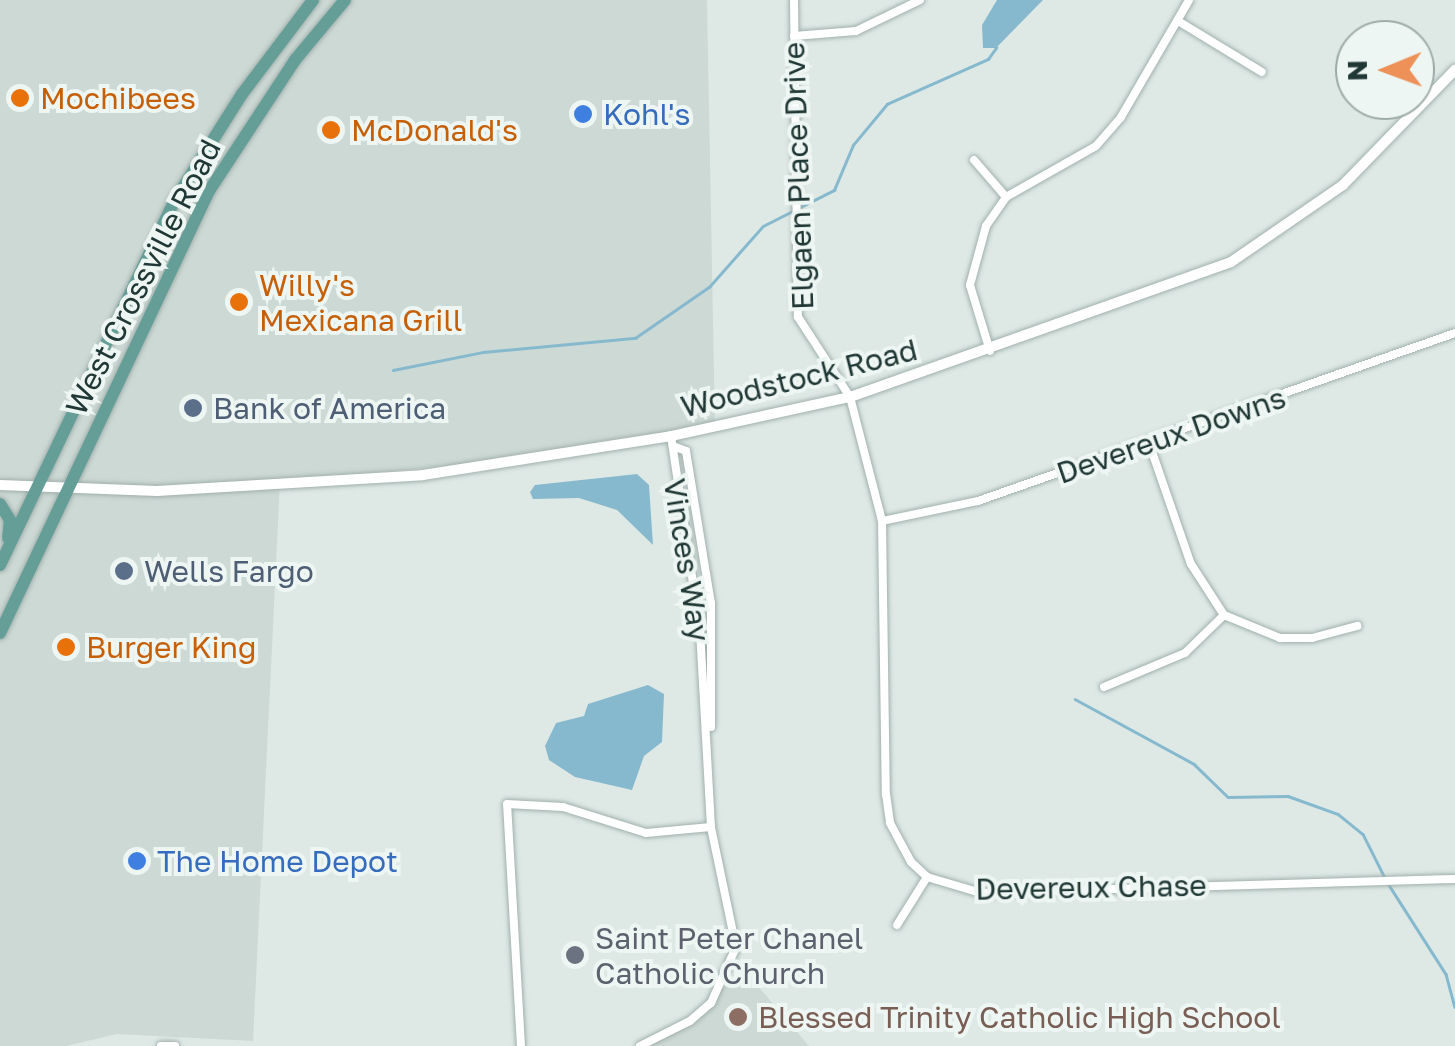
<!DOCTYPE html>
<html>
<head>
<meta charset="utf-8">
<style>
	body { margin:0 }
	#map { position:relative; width:1455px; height:1046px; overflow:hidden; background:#dee9e6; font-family:"Golos Text",sans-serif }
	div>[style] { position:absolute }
	.built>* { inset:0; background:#cdd9d5 }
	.water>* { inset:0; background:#87b9ce }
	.stream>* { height:2.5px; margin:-1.25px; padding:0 1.25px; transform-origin:1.25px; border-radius:1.25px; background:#87b9ce }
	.roads { filter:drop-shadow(0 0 2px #a1b0ad) drop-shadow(0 0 2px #a1b0ad) }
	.minor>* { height:8px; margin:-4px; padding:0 4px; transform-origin:4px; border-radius:4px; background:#fff }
	.tertiary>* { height:10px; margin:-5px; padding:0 5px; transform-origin:5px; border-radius:5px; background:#fff }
	.primary>* { height:12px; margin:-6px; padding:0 6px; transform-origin:6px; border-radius:6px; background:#649e97 }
	.dots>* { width:28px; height:28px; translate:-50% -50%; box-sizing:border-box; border:5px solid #eef6f3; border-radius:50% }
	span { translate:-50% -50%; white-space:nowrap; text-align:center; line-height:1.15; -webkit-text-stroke:8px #eef6f3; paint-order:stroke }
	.food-label { font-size:30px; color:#c56008 }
	.left { translate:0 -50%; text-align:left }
	.shop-label { font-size:30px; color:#366cbe }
	.street-label { font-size:30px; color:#203835 }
	.service-label { font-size:30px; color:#4e5e75 }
	.worship-label { font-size:30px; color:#5b616d }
	.education-label { font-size:30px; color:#785e54 }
	.north { position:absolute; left:1335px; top:20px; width:100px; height:100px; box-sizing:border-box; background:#eef6f3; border:2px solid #9caaa7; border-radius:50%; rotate:269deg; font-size:28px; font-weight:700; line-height:40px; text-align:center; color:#203835 }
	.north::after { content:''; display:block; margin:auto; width:35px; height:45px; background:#ed9158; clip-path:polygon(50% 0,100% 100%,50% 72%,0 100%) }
</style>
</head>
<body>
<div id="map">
	<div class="built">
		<div style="clip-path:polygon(0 0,707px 0,715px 427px,584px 454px,280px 481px,253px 1041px,117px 1034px,66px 1046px,0 1046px)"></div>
		<div style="clip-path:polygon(757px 985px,809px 1046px,646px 1046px,704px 1010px,721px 987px)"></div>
	</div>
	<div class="water">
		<div style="clip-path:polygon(997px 0,1043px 0,996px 48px,983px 48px,982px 25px)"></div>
		<div style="clip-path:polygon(637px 474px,649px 485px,653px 545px,617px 510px,579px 498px,533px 499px,530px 492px,535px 485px)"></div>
		<div style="clip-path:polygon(648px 685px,664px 694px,662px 742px,644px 756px,632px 790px,575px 777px,549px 760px,545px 746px,556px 723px,584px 716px,588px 704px)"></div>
	</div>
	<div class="stream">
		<div style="left:393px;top:370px;width:92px;rotate:-11.3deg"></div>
		<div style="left:483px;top:352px;width:153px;rotate:-5.3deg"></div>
		<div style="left:635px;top:338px;width:90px;rotate:-34.6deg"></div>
		<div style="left:709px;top:287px;width:81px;rotate:-48.5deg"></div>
		<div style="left:763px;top:226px;width:80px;rotate:-26.9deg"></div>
		<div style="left:834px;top:190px;width:49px;rotate:-67.1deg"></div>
		<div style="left:853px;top:145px;width:53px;rotate:-50.3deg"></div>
		<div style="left:887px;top:104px;width:111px;rotate:-24deg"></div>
		<div style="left:988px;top:59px;width:14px;rotate:-54deg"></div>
		<div style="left:1075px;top:699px;width:136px;rotate:28.6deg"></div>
		<div style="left:1194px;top:764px;width:47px;rotate:44.1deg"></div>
		<div style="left:1228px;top:797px;width:60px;rotate:-1deg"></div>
		<div style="left:1288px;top:796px;width:53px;rotate:19.8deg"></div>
		<div style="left:1338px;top:814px;width:32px;rotate:39deg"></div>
		<div style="left:1363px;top:834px;width:49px;rotate:63.4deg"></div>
		<div style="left:1389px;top:885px;width:106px;rotate:57.4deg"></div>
		<div style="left:1446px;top:974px;width:34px;rotate:75deg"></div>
	</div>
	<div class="roads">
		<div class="minor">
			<div style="left:794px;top:0;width:317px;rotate:89.3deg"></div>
			<div style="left:798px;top:317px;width:95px;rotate:57deg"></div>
			<div style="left:850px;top:397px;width:128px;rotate:75.5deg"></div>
			<div style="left:882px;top:521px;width:273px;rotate:89.2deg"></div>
			<div style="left:886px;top:794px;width:29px;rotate:82deg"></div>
			<div style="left:890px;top:823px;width:44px;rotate:61.7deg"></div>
			<div style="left:911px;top:862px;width:22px;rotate:43deg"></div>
			<div style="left:927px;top:877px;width:56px;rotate:16.5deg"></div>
			<div style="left:981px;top:893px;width:474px;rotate:-1.7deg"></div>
			<div style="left:1178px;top:21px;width:98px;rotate:31.3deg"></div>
			<div style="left:794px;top:36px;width:62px;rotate:-4.6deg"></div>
			<div style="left:856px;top:31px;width:71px;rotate:-25.8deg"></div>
			<div style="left:974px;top:160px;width:49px;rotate:49.1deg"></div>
			<div style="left:990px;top:351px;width:69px;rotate:-106.9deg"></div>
			<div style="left:970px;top:285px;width:61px;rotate:-74.8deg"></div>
			<div style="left:986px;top:226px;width:35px;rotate:-55deg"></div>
			<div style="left:1006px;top:197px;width:103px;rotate:-29.5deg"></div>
			<div style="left:1096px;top:146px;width:38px;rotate:-49deg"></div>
			<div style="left:1121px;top:117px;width:135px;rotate:-59.8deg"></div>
			<div style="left:1149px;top:443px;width:128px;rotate:70.9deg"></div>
			<div style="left:1191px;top:564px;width:61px;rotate:57.1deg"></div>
			<div style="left:1224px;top:615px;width:61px;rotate:22.3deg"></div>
			<div style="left:1280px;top:638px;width:32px"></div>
			<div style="left:1312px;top:638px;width:47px;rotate:-14.9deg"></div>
			<div style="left:673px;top:446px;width:14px;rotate:21deg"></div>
			<div style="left:686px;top:451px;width:154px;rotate:80.7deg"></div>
			<div style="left:711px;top:603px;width:124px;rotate:90deg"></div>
			<div style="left:882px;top:521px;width:98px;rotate:-11.8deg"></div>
			<div style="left:978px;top:501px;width:506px;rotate:-19.4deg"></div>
			<div style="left:1104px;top:687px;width:88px;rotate:-22.8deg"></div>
			<div style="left:1185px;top:653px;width:54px;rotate:-44.3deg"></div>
			<div style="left:897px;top:925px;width:57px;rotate:-58deg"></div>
			<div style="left:161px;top:1046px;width:14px"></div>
			<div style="left:521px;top:1046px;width:242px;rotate:-93.3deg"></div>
			<div style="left:507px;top:804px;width:56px;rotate:3.1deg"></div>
			<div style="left:563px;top:807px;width:87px;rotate:17.4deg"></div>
			<div style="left:646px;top:833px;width:65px;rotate:-5.3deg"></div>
			<div style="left:640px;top:1046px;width:56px;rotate:-26.6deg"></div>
			<div style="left:690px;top:1021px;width:28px;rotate:-41deg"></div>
			<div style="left:711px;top:1003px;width:61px;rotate:-65.9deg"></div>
			<div style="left:736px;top:947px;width:123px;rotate:-101.8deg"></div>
			<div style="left:711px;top:827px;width:197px;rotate:-93.2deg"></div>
			<div style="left:700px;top:630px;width:196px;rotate:-98.5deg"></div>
		</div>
		<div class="tertiary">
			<div style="left:0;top:485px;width:157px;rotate:2.2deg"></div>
			<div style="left:157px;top:491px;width:266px;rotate:-3.4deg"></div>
			<div style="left:423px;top:475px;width:251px;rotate:-8.9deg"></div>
			<div style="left:671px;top:436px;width:183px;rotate:-12.3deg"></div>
			<div style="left:850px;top:397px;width:404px;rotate:-19.5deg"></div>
			<div style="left:1231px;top:262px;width:136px;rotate:-34.5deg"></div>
			<div style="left:1343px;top:185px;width:161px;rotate:-45.8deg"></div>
		</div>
		<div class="primary">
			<div style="left:0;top:504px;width:19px;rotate:58deg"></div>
			<div style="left:10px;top:520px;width:18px;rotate:96deg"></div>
			<div style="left:0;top:565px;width:405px;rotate:-64.4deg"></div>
			<div style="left:175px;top:200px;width:125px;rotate:-57.7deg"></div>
			<div style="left:242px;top:94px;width:118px;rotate:-52.9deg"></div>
			<div style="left:0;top:633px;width:489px;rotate:-64.7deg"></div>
			<div style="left:209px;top:191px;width:157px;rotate:-56.7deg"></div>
			<div style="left:295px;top:60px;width:78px;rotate:-50.2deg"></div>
		</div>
	</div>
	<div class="dots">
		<div style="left:20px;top:98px;background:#e8710a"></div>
		<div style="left:583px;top:114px;background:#3f7fe0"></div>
		<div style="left:331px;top:130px;background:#e8710a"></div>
		<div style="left:239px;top:302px;background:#e8710a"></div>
		<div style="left:193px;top:408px;background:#5c6f8a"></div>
		<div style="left:124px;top:571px;background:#5c6f8a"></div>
		<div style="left:66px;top:647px;background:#e8710a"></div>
		<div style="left:137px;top:861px;background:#3f7fe0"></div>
		<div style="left:575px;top:955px;background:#6b7280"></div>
		<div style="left:738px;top:1017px;background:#8d6e63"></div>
	</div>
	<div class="food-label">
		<span class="left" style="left:40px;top:98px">Mochibees</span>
		<span class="left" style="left:351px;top:130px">McDonald's</span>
		<span class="left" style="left:259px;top:302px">Willy's<br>Mexicana Grill</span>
		<span class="left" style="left:86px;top:647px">Burger King</span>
	</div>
	<div class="shop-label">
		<span class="left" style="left:603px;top:114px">Kohl's</span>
		<span class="left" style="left:157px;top:861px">The Home Depot</span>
	</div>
	<div class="street-label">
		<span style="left:798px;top:176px;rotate:-92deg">Elgaen Place Drive</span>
		<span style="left:143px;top:277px;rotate:-63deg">West Crossville Road</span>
		<span style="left:799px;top:378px;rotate:-14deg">Woodstock Road</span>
		<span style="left:1171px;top:435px;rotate:-19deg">Devereux Downs</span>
		<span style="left:687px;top:560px;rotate:81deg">Vinces Way</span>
		<span style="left:1091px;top:887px;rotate:-1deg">Devereux Chase</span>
	</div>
	<div class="service-label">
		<span class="left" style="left:213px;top:408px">Bank of America</span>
		<span class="left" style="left:144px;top:571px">Wells Fargo</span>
	</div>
	<div class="worship-label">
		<span class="left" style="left:595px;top:955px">Saint Peter Chanel<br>Catholic Church</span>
	</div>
	<div class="education-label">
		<span class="left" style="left:758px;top:1017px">Blessed Trinity Catholic High School</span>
	</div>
	<div class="north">N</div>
</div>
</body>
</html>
